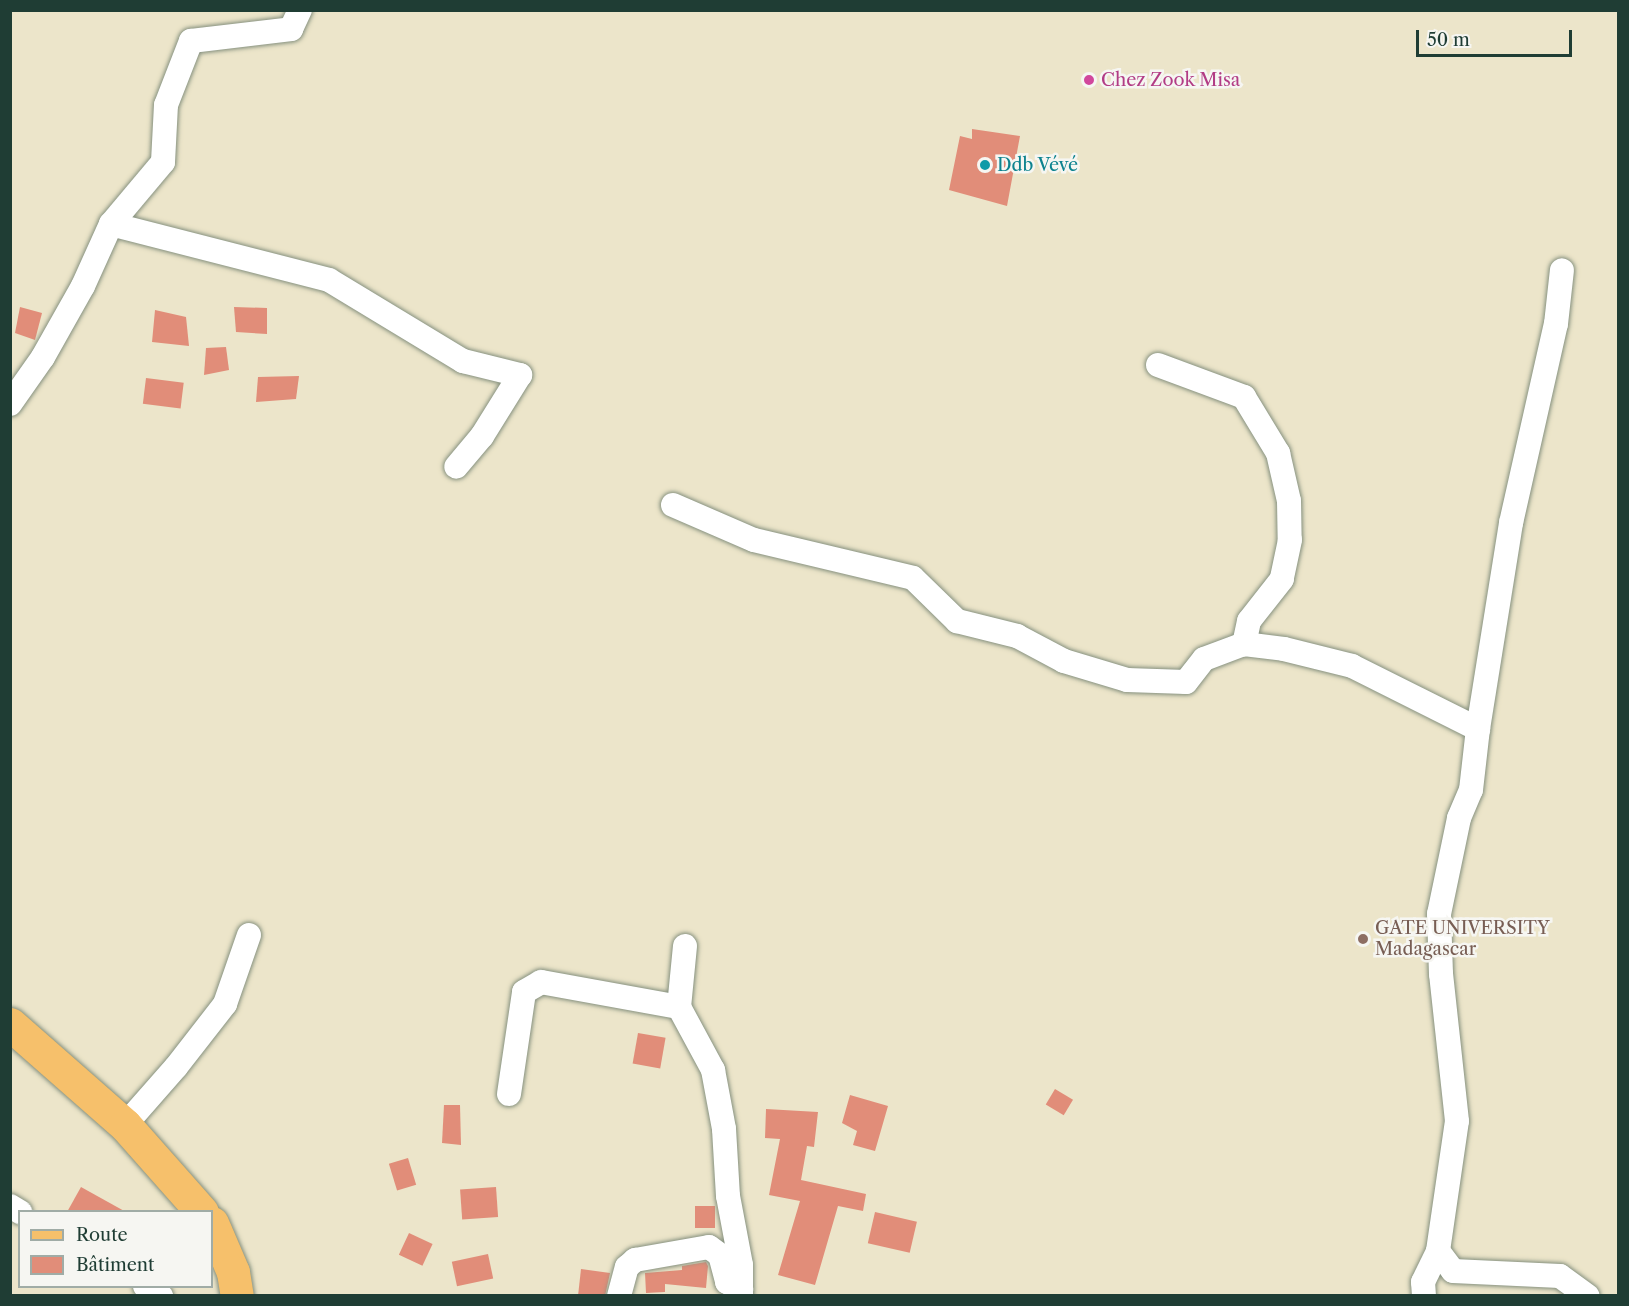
<!DOCTYPE html>
<html>
<head>
<meta charset="utf-8">
<style>
	body { margin:0 }
	#map { position:relative; width:1629px; height:1306px; overflow:hidden; background:#ece5ca; font-family:"Libre Caslon Text",serif }
	div>[style] { position:absolute }
	.building>* { inset:0; background:#e18d79; transform-origin:0 0 }
	.roads { filter:drop-shadow(0 0 2px #86917f) drop-shadow(0 0 2px #86917f) }
	.street>* { height:24px; margin:-12px; padding:0 12px; transform-origin:12px; border-radius:12px; background:#fff }
	.primary>* { height:33px; margin:-16.5px; padding:0 16.5px; transform-origin:16.5px; border-radius:16.5px; background:#f6c06b }
	.dots>* { width:16px; height:16px; translate:-50% -50%; box-sizing:border-box; border:3px solid #f6f6f2; border-radius:50% }
	span { translate:-50% -50%; white-space:nowrap; text-align:center; line-height:1.15; -webkit-text-stroke:5px #f6f6f2; paint-order:stroke }
	.hotel-label { font-size:18px; color:#b23c85 }
	.left { translate:0 -50%; text-align:left }
	.culture-label { font-size:18px; color:#0d838f }
	.education-label { font-size:18px; color:#785e54 }
	.frame { position:absolute; inset:0; border:12px solid #1f3d34; pointer-events:none }
	.legend { position:absolute; left:18px; top:1210px; width:195px; height:78px; box-sizing:border-box; background:#f6f6f2; border:2px solid #a0aca6; margin:0; padding:8px 10px; list-style:none; font-size:18px; color:#1f3d34 }
	.legend li { display:flex; align-items:center; gap:12px; height:30px }
	.legend b { width:30px; border:2px solid #a0aca6 }
	.scale { position:absolute; left:1416px; top:30px; width:156px; height:27px; box-sizing:border-box; border:3px solid #1f3d34; border-top:0; padding-left:8px; font-size:18px; line-height:21px; white-space:nowrap; color:#1f3d34; -webkit-text-stroke:4px #f6f6f2; paint-order:stroke }
</style>
</head>
<body>
<div id="map">
	<div class="building">
		<div style="clip-path:polygon(972px 129px,1020px 136px,1007px 206px,949px 190px,960px 136px,972px 139px)"></div>
		<div style="clip-path:polygon(20px 307px,42px 313px,35px 340px,15px 333px)"></div>
		<div style="clip-path:polygon(234px 307px,267px 308px,267px 334px,236px 332px)"></div>
		<div style="clip-path:polygon(155px 310px,186px 317px,189px 346px,152px 342px)"></div>
		<div style="clip-path:polygon(226px 347px,229px 370px,204px 375px,206px 348px)"></div>
		<div style="clip-path:polygon(299px 376px,296px 399px,256px 402px,258px 377px)"></div>
		<div style="left:146px;top:378px;width:38px;height:26px;rotate:7deg"></div>
		<div style="left:638px;top:1033px;width:28px;height:31px;rotate:10deg"></div>
		<div style="left:1055px;top:1089px;width:21px;height:18px;rotate:31deg"></div>
		<div style="clip-path:polygon(850px 1095px,888px 1106px,875px 1151px,853px 1145px,857px 1131px,842px 1123px)"></div>
		<div style="clip-path:polygon(444px 1105px,460px 1105px,461px 1145px,442px 1143px)"></div>
		<div style="clip-path:polygon(766px 1109px,818px 1112px,814px 1147px,807px 1146px,801px 1180px,866px 1194px,863px 1211px,838px 1206px,815px 1285px,778px 1275px,800px 1201px,769px 1195px,780px 1139px,765px 1138px)"></div>
		<div style="left:408px;top:1158px;width:28px;height:20px;rotate:73deg"></div>
		<div style="clip-path:polygon(81px 1187px,126px 1212px,67px 1212px)"></div>
		<div style="left:496px;top:1187px;width:30px;height:36px;rotate:86deg"></div>
		<div style="left:695px;top:1206px;width:20px;height:22px"></div>
		<div style="left:875px;top:1212px;width:43px;height:32px;rotate:13deg"></div>
		<div style="left:409px;top:1233px;width:26px;height:24px;rotate:25deg"></div>
		<div style="left:488px;top:1254px;width:25px;height:37px;rotate:78deg"></div>
		<div style="clip-path:polygon(706px 1262px,708px 1266px,706px 1288px,665px 1284px,665px 1292px,646px 1293px,645px 1273px,682px 1270px,682px 1266px)"></div>
		<div style="clip-path:polygon(581px 1269px,610px 1273px,605px 1296px,578px 1296px)"></div>
	</div>
	<div class="roads">
		<div class="street">
			<div style="left:111px;top:224px;width:225px;rotate:14.4deg"></div>
			<div style="left:329px;top:280px;width:157px;rotate:31.2deg"></div>
			<div style="left:463px;top:361px;width:59px;rotate:13.8deg"></div>
			<div style="left:520px;top:375px;width:72px;rotate:121.9deg"></div>
			<div style="left:482px;top:436px;width:40px;rotate:130deg"></div>
			<div style="left:1158px;top:365px;width:92px;rotate:20.4deg"></div>
			<div style="left:1244px;top:397px;width:66px;rotate:58.7deg"></div>
			<div style="left:1278px;top:453px;width:49px;rotate:77.1deg"></div>
			<div style="left:1289px;top:501px;width:39px;rotate:89deg"></div>
			<div style="left:1290px;top:540px;width:40px;rotate:102deg"></div>
			<div style="left:1282px;top:579px;width:53px;rotate:128.2deg"></div>
			<div style="left:1249px;top:621px;width:24px;rotate:102deg"></div>
			<div style="left:10px;top:404px;width:57px;rotate:-54.9deg"></div>
			<div style="left:43px;top:357px;width:81px;rotate:-60.6deg"></div>
			<div style="left:83px;top:286px;width:68px;rotate:-65.7deg"></div>
			<div style="left:111px;top:224px;width:81px;rotate:-50deg"></div>
			<div style="left:163px;top:162px;width:57px;rotate:-87deg"></div>
			<div style="left:166px;top:105px;width:69px;rotate:-68.7deg"></div>
			<div style="left:191px;top:41px;width:101px;rotate:-6.8deg"></div>
			<div style="left:291px;top:29px;width:21px;rotate:-65deg"></div>
			<div style="left:673px;top:505px;width:88px;rotate:23.4deg"></div>
			<div style="left:754px;top:540px;width:163px;rotate:13.4deg"></div>
			<div style="left:913px;top:578px;width:62px;rotate:44.3deg"></div>
			<div style="left:957px;top:621px;width:62px;rotate:14deg"></div>
			<div style="left:1017px;top:636px;width:53px;rotate:28deg"></div>
			<div style="left:1064px;top:661px;width:66px;rotate:16.8deg"></div>
			<div style="left:1127px;top:680px;width:59px;rotate:1.9deg"></div>
			<div style="left:1186px;top:682px;width:29px;rotate:-52deg"></div>
			<div style="left:1204px;top:659px;width:43px;rotate:-20.6deg"></div>
			<div style="left:1244px;top:644px;width:40px;rotate:7.1deg"></div>
			<div style="left:1284px;top:649px;width:70px;rotate:14deg"></div>
			<div style="left:1352px;top:666px;width:141px;rotate:26.6deg"></div>
			<div style="left:685px;top:946px;width:61px;rotate:95.6deg"></div>
			<div style="left:679px;top:1007px;width:72px;rotate:61.6deg"></div>
			<div style="left:713px;top:1070px;width:60px;rotate:79.4deg"></div>
			<div style="left:724px;top:1129px;width:67px;rotate:86.6deg"></div>
			<div style="left:728px;top:1196px;width:70px;rotate:79.3deg"></div>
			<div style="left:741px;top:1265px;width:31px;rotate:90deg"></div>
			<div style="left:509px;top:1094px;width:103px;rotate:-81.6deg"></div>
			<div style="left:524px;top:992px;width:20px;rotate:-30deg"></div>
			<div style="left:541px;top:982px;width:140px;rotate:10.3deg"></div>
			<div style="left:125px;top:1125px;width:77px;rotate:-48.7deg"></div>
			<div style="left:176px;top:1067px;width:80px;rotate:-52.1deg"></div>
			<div style="left:225px;top:1004px;width:73px;rotate:-70.8deg"></div>
			<div style="left:10px;top:1206px;width:12px;rotate:31deg"></div>
			<div style="left:1438px;top:1251px;width:25px;rotate:53deg"></div>
			<div style="left:1453px;top:1271px;width:107px;rotate:2.7deg"></div>
			<div style="left:1560px;top:1276px;width:34px;rotate:36deg"></div>
			<div style="left:145px;top:1286px;width:19px;rotate:32deg"></div>
			<div style="left:619px;top:1296px;width:30px;rotate:-75deg"></div>
			<div style="left:627px;top:1267px;width:11px;rotate:-41deg"></div>
			<div style="left:635px;top:1260px;width:75px;rotate:-10deg"></div>
			<div style="left:709px;top:1247px;width:14px;rotate:36deg"></div>
			<div style="left:720px;top:1255px;width:28px;rotate:75deg"></div>
			<div style="left:727px;top:1282px;width:16px;rotate:27deg"></div>
			<div style="left:1424px;top:1296px;width:14px;rotate:-94deg"></div>
			<div style="left:1423px;top:1282px;width:34px;rotate:-64deg"></div>
			<div style="left:1438px;top:1251px;width:131px;rotate:-81.7deg"></div>
			<div style="left:1457px;top:1121px;width:148px;rotate:-96.2deg"></div>
			<div style="left:1441px;top:974px;width:60px;rotate:-91.9deg"></div>
			<div style="left:1439px;top:914px;width:98px;rotate:-78.2deg"></div>
			<div style="left:1459px;top:818px;width:30px;rotate:-67deg"></div>
			<div style="left:1471px;top:790px;width:61px;rotate:-83.5deg"></div>
			<div style="left:1478px;top:729px;width:209px;rotate:-80.9deg"></div>
			<div style="left:1511px;top:523px;width:204px;rotate:-77.3deg"></div>
			<div style="left:1556px;top:324px;width:54px;rotate:-83.7deg"></div>
		</div>
		<div class="primary">
			<div style="left:10px;top:1024px;width:153px;rotate:41.3deg"></div>
			<div style="left:125px;top:1125px;width:116px;rotate:48.5deg"></div>
			<div style="left:212px;top:1223px;width:53px;rotate:66.8deg"></div>
			<div style="left:233px;top:1272px;width:24px;rotate:81deg"></div>
		</div>
	</div>
	<div class="dots">
		<div style="left:1089px;top:80px;background:#d1479c"></div>
		<div style="left:985px;top:165px;background:#0f9aa8"></div>
		<div style="left:1363px;top:939px;background:#8d6e63"></div>
	</div>
	<div class="hotel-label">
		<span class="left" style="left:1101px;top:80px">Chez Zook Misa</span>
	</div>
	<div class="culture-label">
		<span class="left" style="left:997px;top:165px">Ddb Vévé</span>
	</div>
	<div class="education-label">
		<span class="left" style="left:1375px;top:939px">GATE UNIVERSITY<br>Madagascar</span>
	</div>
	<div class="frame"></div>
	<ul class="legend">
	<li><b style="height:8px;background:#f6c06b"></b>Route</li>
	<li><b style="height:16px;background:#e18d79"></b>Bâtiment</li>
	</ul>
	<div class="scale">50 m</div>
</div>
</body>
</html>
